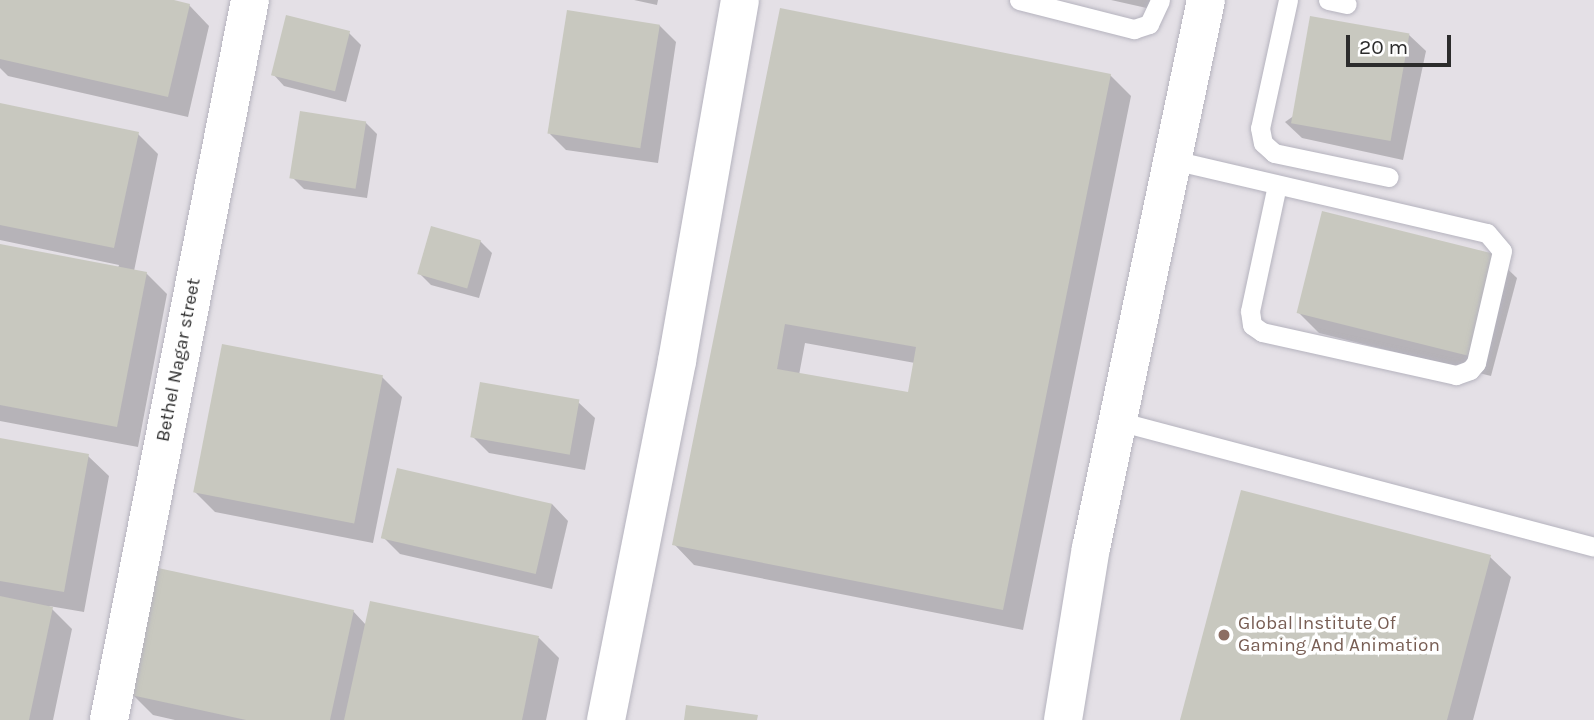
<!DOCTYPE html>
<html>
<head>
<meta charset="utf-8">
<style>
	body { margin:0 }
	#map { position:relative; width:1594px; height:720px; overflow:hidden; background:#edebe0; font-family:Karla,sans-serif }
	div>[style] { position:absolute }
	.industrial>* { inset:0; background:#e4e0e6; transform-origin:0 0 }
	.shadow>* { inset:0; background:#0003 }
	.building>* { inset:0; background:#c8c8bf; transform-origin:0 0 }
	.roads { filter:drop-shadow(0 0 2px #b5b3be) drop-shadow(0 0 2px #b5b3be) }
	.lane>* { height:19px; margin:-9.5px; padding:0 9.5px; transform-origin:9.5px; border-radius:9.5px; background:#fff }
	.street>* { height:38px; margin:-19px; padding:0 19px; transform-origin:19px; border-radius:19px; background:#fff }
	.dots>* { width:19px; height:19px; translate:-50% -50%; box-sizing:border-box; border:4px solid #fff; border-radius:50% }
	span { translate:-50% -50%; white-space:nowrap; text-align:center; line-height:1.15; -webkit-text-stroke:7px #fff; paint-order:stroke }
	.street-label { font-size:19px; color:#2c2c2c }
	.education-label { font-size:19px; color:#785e54 }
	.left { translate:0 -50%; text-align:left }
	.scale { position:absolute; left:1346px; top:35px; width:105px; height:32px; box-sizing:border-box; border:4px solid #2c2c2c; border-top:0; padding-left:9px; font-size:21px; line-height:24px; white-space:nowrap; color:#2c2c2c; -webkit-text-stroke:5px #fff; paint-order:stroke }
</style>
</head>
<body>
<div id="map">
	<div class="industrial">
		<div style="left:0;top:0;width:1594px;height:720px"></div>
	</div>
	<div class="shadow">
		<div style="clip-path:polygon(0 0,166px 0,189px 5px,209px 26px,188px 117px,8px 76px,0 68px)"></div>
		<div style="clip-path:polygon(634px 0,658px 0,657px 5px)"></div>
		<div style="clip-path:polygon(1111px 0,1162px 0,1160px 11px)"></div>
		<div style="clip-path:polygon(evenodd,781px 10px,1110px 75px,1131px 96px,1023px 630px,694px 565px,674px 544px,781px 10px,805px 343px,915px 363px,909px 394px,799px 375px,805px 343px)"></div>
		<div style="clip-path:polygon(659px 25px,676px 42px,658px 163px,566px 150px,550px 134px)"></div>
		<div style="clip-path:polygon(349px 33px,361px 45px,346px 102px,284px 86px,273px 74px)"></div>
		<div style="clip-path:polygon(1409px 35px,1426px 51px,1403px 160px,1302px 138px,1285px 122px)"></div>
		<div style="clip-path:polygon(0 105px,138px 134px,158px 154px,134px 271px,146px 273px,167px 294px,138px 447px,0 421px,0 245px,118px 268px,119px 265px,0 240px)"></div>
		<div style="clip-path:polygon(365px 122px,377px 134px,367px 198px,304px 189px,292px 177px)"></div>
		<div style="clip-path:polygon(480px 241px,492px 253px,479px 298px,431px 285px,419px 273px)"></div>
		<div style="clip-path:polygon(1496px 258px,1517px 278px,1491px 376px,1319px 333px,1298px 312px)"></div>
		<div style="clip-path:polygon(382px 377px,402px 397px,373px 543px,215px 512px,195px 492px)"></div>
		<div style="clip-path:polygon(578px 402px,595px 418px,585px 470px,489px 453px,472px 436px)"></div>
		<div style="clip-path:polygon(0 439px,88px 456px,109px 476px,84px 612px,49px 606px,72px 629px,53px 720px,0 720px)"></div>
		<div style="clip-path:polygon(552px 504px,568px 521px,552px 589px,400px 554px,383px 537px)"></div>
		<div style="clip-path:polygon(1490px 557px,1511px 577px,1473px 720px,1182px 720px)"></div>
		<div style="clip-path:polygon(353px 611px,366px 625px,539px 638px,559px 658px,546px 720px,175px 720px,153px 715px,133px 695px)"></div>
	</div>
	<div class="building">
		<div style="clip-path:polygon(0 0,174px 0,190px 4px,168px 97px,0 59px)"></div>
		<div style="clip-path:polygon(evenodd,780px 8px,1111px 74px,1003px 610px,672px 545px,780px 8px,785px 324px,916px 347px,908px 392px,777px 369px,785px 324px)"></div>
		<div style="left:567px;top:10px;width:94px;height:125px;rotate:9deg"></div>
		<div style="left:286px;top:15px;width:66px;height:62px;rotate:14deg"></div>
		<div style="left:1310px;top:16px;width:101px;height:109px;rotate:10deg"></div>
		<div style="clip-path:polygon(0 103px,139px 132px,114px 248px,0 225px)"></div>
		<div style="left:300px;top:111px;width:67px;height:68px;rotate:9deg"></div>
		<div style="left:1322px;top:211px;width:181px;height:105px;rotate:14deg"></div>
		<div style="left:431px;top:226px;width:52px;height:50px;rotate:16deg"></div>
		<div style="clip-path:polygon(0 244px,147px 272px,117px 427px,0 405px)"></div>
		<div style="left:222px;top:344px;width:164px;height:151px;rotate:11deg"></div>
		<div style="left:480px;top:382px;width:101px;height:56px;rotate:10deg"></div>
		<div style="clip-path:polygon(0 438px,89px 454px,64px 592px,0 581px)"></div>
		<div style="left:397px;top:468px;width:159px;height:72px;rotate:13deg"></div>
		<div style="clip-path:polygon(1241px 490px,1491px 555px,1447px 720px,1180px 720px)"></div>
		<div style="clip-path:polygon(158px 568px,354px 610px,330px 720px,246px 720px,131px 695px)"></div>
		<div style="clip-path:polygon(0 596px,53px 607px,29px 720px,0 720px)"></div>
		<div style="clip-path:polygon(370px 601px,539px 636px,522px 720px,344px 720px)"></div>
		<div style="clip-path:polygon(686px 705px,758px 715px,757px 720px,684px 720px)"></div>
	</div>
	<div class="roads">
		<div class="lane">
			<div style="left:1019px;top:0;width:119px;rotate:14.2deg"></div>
			<div style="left:1134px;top:29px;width:16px;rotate:-18deg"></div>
			<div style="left:1149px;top:24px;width:26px;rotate:-65deg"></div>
			<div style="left:1288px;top:0;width:131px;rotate:102.3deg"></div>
			<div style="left:1260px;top:128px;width:15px;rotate:79deg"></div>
			<div style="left:1263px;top:143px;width:15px;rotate:42deg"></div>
			<div style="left:1274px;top:153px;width:117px;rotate:11.8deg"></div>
			<div style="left:1328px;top:0;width:19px;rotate:12deg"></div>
			<div style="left:1173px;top:160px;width:322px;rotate:13.1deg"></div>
			<div style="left:1487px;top:233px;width:23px;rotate:50deg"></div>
			<div style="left:1502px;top:251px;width:115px;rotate:103.1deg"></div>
			<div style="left:1476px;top:363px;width:9px;rotate:131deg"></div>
			<div style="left:1470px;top:370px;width:15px;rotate:160deg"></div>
			<div style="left:1456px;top:375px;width:199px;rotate:-167.5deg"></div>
			<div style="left:1262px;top:332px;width:12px;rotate:-145deg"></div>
			<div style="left:1252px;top:325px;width:14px;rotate:-98deg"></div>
			<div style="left:1250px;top:311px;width:129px;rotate:-77.9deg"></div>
			<div style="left:1118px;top:421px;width:492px;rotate:14.8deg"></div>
		</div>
		<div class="street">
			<div style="left:109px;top:720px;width:734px;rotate:-78.92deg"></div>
			<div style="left:606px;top:720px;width:366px;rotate:-78.8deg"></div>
			<div style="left:677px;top:361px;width:366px;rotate:-80.1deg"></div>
			<div style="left:1063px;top:720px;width:174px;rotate:-80.8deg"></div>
			<div style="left:1091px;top:548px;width:560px;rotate:-78.15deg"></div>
		</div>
	</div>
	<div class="dots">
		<div style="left:1224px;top:635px;background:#8d6e63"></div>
	</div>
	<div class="street-label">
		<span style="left:179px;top:360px;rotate:-79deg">Bethel Nagar street</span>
	</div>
	<div class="education-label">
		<span class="left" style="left:1238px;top:635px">Global Institute Of<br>Gaming And Animation</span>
	</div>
	<div class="scale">20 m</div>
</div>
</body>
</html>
